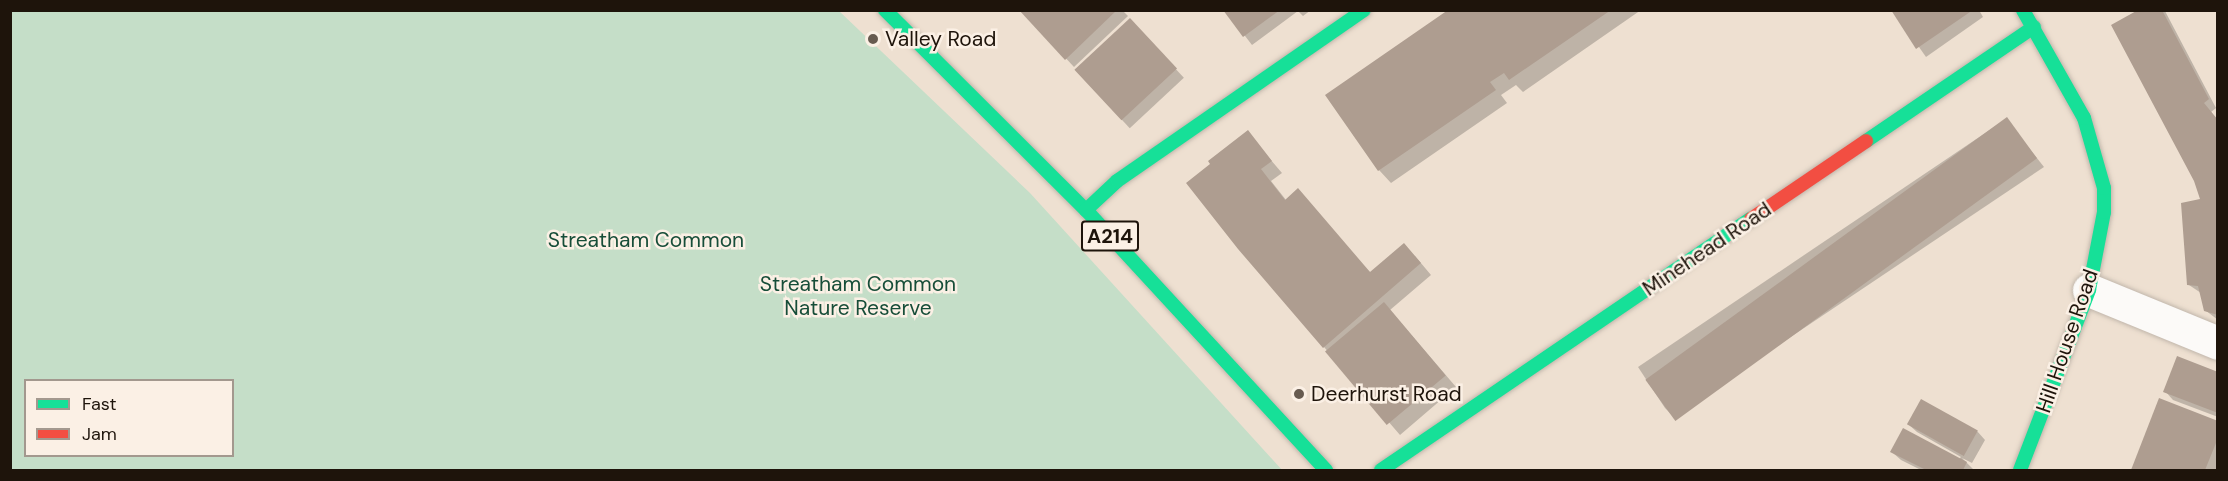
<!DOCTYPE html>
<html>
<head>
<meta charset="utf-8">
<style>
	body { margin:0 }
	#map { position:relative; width:2228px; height:481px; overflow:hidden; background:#eee0d1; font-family:"DM Sans",sans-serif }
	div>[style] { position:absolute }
	.green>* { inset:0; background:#c5dec8 }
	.shadow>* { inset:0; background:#0003; transform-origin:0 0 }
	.building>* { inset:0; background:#ae9d90; transform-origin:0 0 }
	.roads { filter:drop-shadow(0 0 2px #c1b6ab) drop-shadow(0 0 2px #c1b6ab) }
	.street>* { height:33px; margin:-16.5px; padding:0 16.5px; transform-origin:16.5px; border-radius:16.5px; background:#fcfaf8 }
	.fast>* { height:14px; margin:-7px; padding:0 7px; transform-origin:7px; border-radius:7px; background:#16e098 }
	.jam>* { height:14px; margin:-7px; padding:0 7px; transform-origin:7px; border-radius:7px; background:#f24e42 }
	.dots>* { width:16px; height:16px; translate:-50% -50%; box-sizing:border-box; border:3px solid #fbf0e5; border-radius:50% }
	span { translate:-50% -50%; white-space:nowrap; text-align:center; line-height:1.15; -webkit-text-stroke:5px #fbf0e5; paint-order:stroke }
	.shield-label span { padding:2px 4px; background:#fbf0e5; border:2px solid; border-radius:4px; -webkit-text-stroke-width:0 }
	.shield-label { font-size:20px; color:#1e140b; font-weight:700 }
	.poi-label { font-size:21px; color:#1e140b }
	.left { translate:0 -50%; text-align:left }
	.park-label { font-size:21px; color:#164d38 }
	.street-label { font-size:21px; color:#1e140b }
	.frame { position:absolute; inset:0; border:12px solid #1e140b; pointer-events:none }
	.legend { position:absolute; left:24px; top:379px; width:210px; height:78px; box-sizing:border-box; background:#fbf0e5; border:2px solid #a3988e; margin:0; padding:8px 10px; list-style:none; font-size:18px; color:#1e140b }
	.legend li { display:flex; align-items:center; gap:12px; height:30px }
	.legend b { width:30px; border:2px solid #a3988e }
</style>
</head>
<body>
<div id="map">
	<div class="green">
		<div style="clip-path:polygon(evenodd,10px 11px,839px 11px,1030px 193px,1282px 470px,11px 470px,10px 11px,232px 380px,232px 456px,26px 456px,26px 380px,232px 380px)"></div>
	</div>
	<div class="shadow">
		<div style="clip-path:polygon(1021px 10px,1122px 10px,1128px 16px,1074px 67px)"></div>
		<div style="clip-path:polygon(1225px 10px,1311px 10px,1303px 16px,1298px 11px,1252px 45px)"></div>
		<div style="clip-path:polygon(1450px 10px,1641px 10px,1523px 92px,1516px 85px,1501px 95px,1507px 103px,1391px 183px,1379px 170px)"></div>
		<div style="clip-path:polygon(1893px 10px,1979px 10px,1983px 17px,1926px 57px)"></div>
		<div style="clip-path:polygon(2141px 10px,2165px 11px,2216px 108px,2211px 112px,2218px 121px,2218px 320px,2205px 310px,2201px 293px,2189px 285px,2202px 201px)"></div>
		<div style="left:1130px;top:20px;width:79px;height:74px;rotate:47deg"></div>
		<div style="clip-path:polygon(2006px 119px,2044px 167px,1673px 416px,1665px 408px,1638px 367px)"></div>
		<div style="clip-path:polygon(1247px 132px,1282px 173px,1271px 181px,1286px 200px,1371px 273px,1415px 256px,1431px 275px,1390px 310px,1456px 387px,1400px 435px,1324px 347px)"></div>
		<div style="clip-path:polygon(2218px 373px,2218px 417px,2173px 400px,2165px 391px)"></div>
		<div style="clip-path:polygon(2160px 400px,2218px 422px,2216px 470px,2133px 470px)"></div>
		<div style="clip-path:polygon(1908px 424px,1977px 431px,1985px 440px,1972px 463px,1962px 458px,1974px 470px,1921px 470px,1901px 460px,1892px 452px,1959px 459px,1961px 457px,1917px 432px)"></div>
	</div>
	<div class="building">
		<div style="clip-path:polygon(1019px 10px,1117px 10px,1065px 60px)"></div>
		<div style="clip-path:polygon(1223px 10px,1280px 10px,1243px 37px)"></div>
		<div style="clip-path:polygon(1448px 10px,1611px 10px,1509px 80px,1504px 73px,1490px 82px,1496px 90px,1378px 171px,1325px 95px)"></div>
		<div style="clip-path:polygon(1891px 10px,1973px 10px,1916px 49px)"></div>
		<div style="clip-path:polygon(2138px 10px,2162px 10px,2209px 99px,2204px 103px,2218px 120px,2218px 315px,2204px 311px,2198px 286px,2187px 285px,2181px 203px,2200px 199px,2194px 181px,2111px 25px)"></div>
		<div style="left:1130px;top:18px;width:69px;height:76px;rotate:47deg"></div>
		<div style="left:2007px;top:117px;width:51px;height:447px;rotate:54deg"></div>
		<div style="clip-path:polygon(1248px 130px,1272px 161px,1261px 169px,1285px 200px,1298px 188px,1370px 272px,1404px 243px,1421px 263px,1323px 348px,1238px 249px,1186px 183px,1210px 164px,1208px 161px)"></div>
		<div style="left:1384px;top:302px;width:96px;height:77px;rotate:50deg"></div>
		<div style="clip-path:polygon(2177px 356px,2218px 372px,2218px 413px,2163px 392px)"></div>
		<div style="clip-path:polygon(2159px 398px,2218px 421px,2218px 438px,2205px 470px,2131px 470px)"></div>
		<div style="left:1921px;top:399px;width:65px;height:29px;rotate:29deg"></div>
		<div style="clip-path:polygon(1903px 428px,1967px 462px,1963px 470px,1926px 470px,1890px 452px)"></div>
	</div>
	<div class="roads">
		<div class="street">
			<div style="left:2089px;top:290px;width:139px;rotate:22.3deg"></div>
		</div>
		<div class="fast">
			<div style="left:885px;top:10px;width:284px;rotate:44.9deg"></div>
			<div style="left:1086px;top:210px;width:354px;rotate:47.3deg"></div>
			<div style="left:1866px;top:141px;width:203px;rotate:-34.2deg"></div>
			<div style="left:1086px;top:210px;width:42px;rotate:-43.1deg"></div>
			<div style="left:1117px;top:181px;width:300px;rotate:-34.7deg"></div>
			<div style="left:1381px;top:470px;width:447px;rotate:-34.2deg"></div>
			<div style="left:2020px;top:470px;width:193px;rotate:-69deg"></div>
			<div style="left:2089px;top:290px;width:79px;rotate:-79.1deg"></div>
			<div style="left:2104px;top:212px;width:24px;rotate:-90deg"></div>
			<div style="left:2104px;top:188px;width:73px;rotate:-105.9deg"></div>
			<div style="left:2084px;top:118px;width:124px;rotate:-119.5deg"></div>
		</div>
		<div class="jam">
			<div style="left:1751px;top:219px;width:139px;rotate:-34.1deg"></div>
		</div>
	</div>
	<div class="dots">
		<div style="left:873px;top:39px;background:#675b50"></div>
		<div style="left:1299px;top:394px;background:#675b50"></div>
	</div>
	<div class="shield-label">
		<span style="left:1110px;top:236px">A214</span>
	</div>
	<div class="poi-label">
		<span class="left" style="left:885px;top:39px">Valley Road</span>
		<span class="left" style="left:1311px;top:394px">Deerhurst Road</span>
	</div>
	<div class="park-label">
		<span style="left:646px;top:240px">Streatham Common</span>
		<span style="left:858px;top:296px">Streatham Common<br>Nature Reserve</span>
	</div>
	<div class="street-label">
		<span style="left:1707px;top:249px;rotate:-34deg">Minehead Road</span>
		<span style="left:2067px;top:341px;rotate:-71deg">Hill House Road</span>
	</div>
	<div class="frame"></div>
	<ul class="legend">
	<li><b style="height:8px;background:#16e098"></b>Fast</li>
	<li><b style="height:8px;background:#f24e42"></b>Jam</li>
	</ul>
</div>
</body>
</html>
